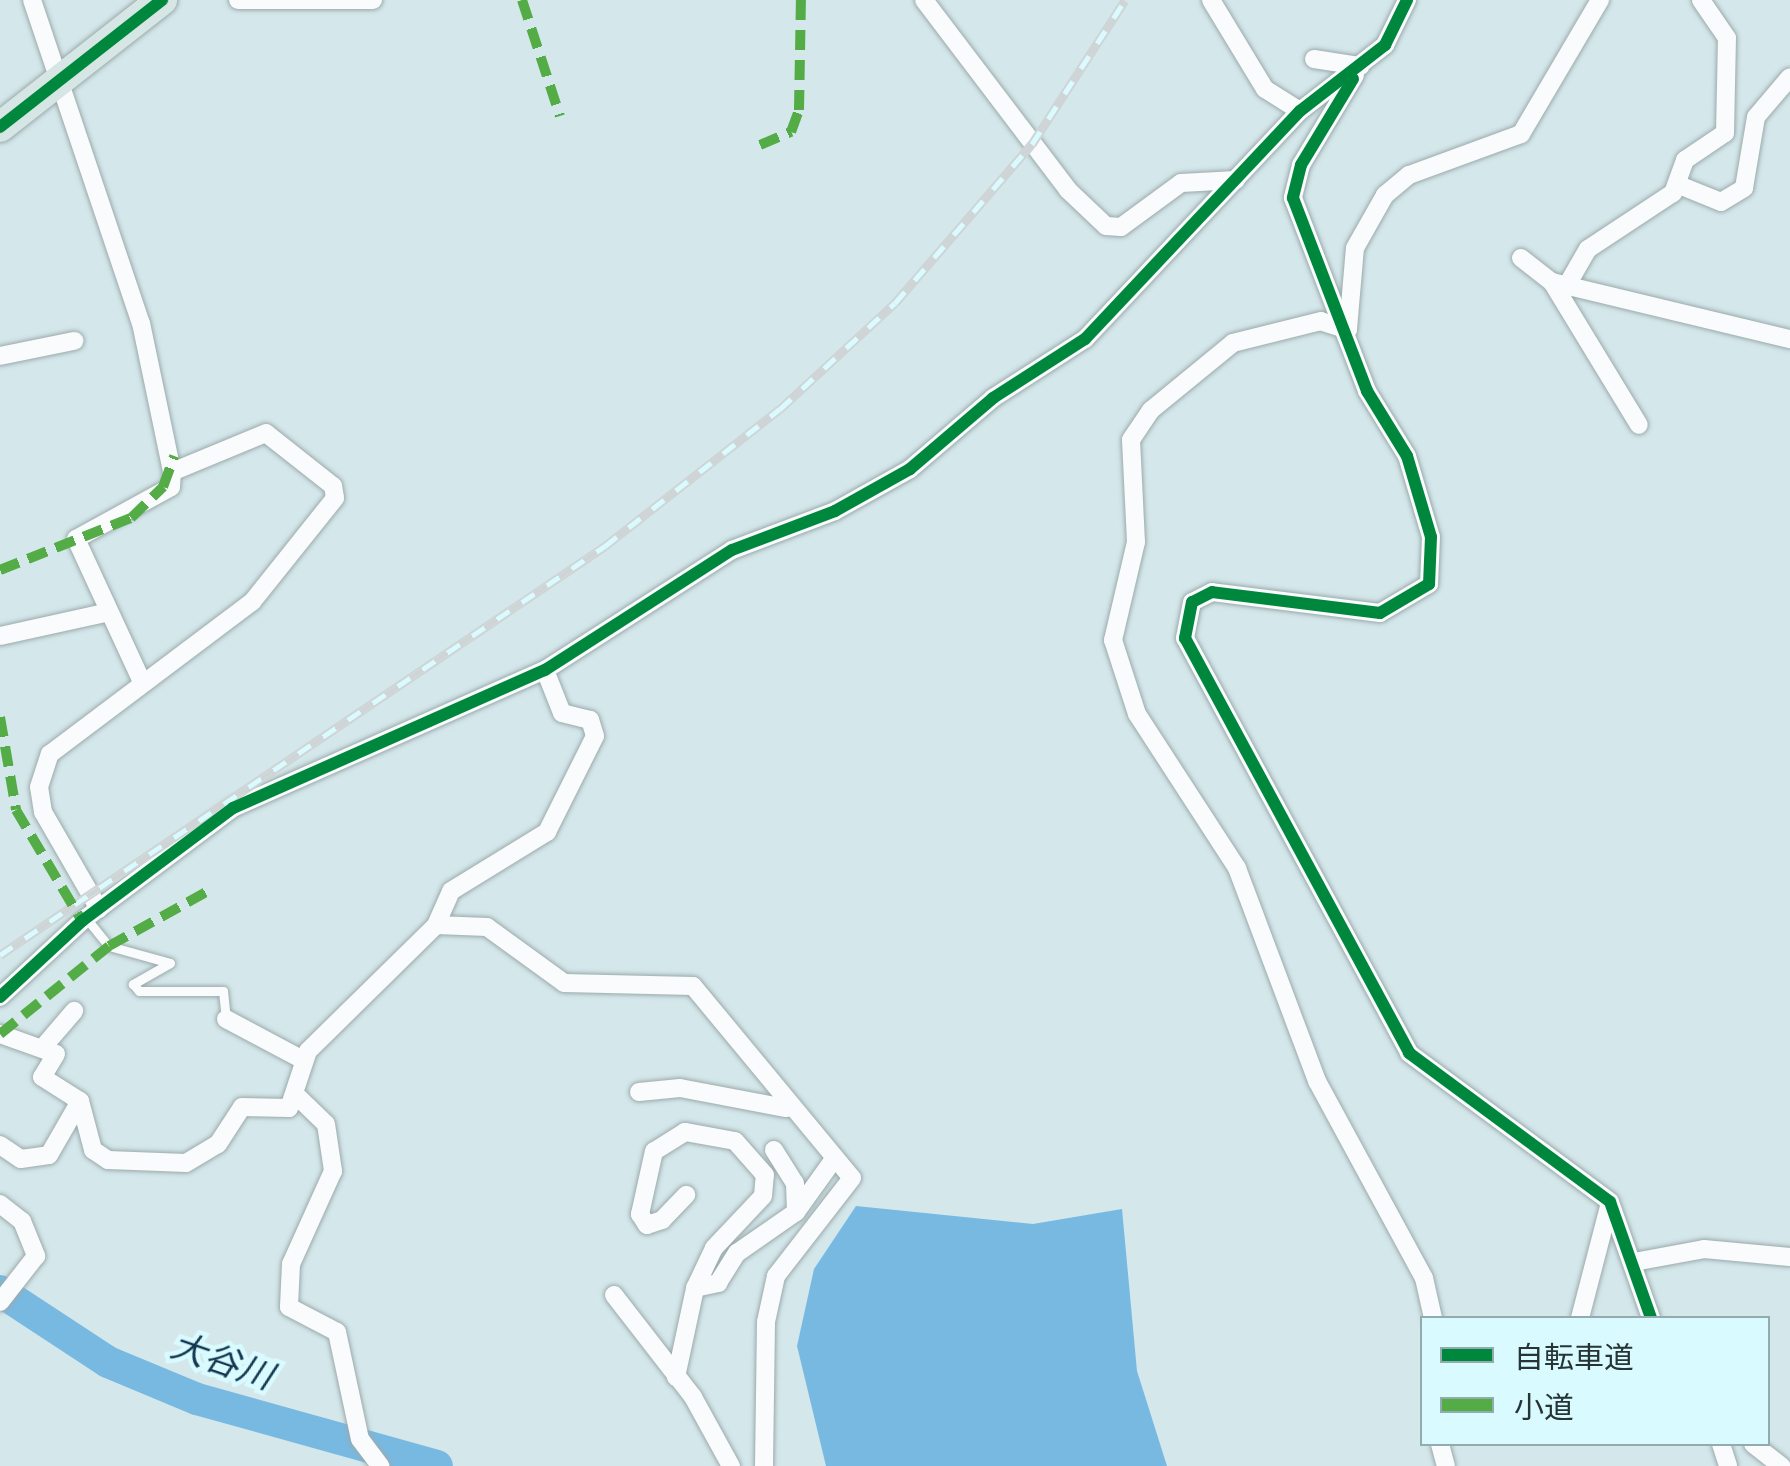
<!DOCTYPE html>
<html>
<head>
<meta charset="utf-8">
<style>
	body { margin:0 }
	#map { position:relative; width:1790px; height:1466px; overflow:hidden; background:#d4e7ea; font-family:Rubik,"Noto Sans JP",sans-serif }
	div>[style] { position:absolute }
	.water>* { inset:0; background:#78b9e2 }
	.river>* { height:32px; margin:-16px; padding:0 16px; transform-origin:16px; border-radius:16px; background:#78b9e2 }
	.roads { filter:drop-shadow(0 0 2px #9baaac) drop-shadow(0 0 2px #9baaac) }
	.service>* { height:9px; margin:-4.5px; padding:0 4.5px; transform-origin:4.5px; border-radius:4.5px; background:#f9fbfc }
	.minor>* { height:18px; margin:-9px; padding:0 9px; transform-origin:9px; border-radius:9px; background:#f9fbfc }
	.trunk>* { height:30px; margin:-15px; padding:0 15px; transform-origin:15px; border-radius:15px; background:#d6e6e5 }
	.rail>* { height:9px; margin-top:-4.5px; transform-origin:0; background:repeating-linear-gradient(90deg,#d9fbff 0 15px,#cfd5d6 0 30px); box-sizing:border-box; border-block:2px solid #cfd5d6 }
	.quiet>* { height:10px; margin-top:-5px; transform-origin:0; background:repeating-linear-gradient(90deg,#53ac45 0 20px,transparent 0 30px) }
	.cycleway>* { height:12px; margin:-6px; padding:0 6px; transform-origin:6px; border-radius:6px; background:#00873e }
	span { translate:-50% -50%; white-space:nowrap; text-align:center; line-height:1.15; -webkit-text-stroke:9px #d9fbff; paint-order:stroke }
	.water-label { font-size:35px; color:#13374f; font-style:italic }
	.legend { position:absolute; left:1420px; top:1316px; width:350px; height:130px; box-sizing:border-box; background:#d9fbff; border:2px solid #91abae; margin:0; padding:12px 18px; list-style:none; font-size:30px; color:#263435 }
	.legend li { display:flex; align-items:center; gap:20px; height:50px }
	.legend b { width:50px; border:2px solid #91abae }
</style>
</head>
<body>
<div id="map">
	<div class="water">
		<div style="clip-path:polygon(856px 1206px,1033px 1224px,1122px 1209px,1137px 1371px,1167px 1466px,826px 1466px,797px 1346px,814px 1269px)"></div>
	</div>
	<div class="river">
		<div style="left:0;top:1291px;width:129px;rotate:33.3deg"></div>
		<div style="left:108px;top:1362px;width:96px;rotate:22.6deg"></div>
		<div style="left:197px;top:1399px;width:249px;rotate:15.6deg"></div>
	</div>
	<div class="roads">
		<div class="service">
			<div style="left:86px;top:918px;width:36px;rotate:51deg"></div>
			<div style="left:109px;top:946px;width:63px;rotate:15.6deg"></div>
			<div style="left:170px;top:963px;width:43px;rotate:150.4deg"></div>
			<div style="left:133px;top:984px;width:9px;rotate:49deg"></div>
			<div style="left:139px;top:991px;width:84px"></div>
			<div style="left:223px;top:991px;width:28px;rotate:84deg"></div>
		</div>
		<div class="minor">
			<div style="left:32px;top:0;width:341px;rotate:71.4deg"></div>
			<div style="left:141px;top:323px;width:152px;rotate:78.2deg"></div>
			<div style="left:172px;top:472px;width:15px;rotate:94deg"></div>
			<div style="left:171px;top:487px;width:108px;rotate:151.3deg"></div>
			<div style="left:76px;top:539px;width:157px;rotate:65.2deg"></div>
			<div style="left:238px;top:0;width:135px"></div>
			<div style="left:924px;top:0;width:238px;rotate:52.8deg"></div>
			<div style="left:1068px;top:190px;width:52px;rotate:43.5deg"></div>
			<div style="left:1106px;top:226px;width:15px;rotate:4deg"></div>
			<div style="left:1121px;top:227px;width:74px;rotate:-36.3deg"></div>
			<div style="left:1181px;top:183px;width:55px;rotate:-3.1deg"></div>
			<div style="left:1211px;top:0;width:104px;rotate:58.8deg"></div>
			<div style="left:1265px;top:89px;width:41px;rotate:32.2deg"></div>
			<div style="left:1314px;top:59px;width:47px;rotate:8.7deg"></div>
			<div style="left:1355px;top:75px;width:105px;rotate:121deg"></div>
			<div style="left:1301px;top:165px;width:34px;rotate:104deg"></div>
			<div style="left:1293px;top:198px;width:207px;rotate:69deg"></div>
			<div style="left:1367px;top:391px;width:76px;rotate:58.4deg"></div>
			<div style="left:1407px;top:456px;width:84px;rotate:73.5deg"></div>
			<div style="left:1431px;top:537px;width:47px;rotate:92.4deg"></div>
			<div style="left:1429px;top:584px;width:57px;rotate:149.4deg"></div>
			<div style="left:1380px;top:613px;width:169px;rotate:-172.9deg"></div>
			<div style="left:1212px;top:592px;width:22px;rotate:153deg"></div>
			<div style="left:1192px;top:602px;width:37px;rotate:101deg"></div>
			<div style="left:1185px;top:638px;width:472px;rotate:61.6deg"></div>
			<div style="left:1409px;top:1053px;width:250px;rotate:36.5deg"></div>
			<div style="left:1610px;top:1202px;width:123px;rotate:70.5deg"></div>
			<div style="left:1679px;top:185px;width:45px;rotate:22deg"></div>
			<div style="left:1721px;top:202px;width:27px;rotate:-31deg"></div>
			<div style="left:1744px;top:188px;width:72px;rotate:-80.4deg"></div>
			<div style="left:1756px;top:117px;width:52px;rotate:-49.6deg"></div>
			<div style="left:1521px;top:258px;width:39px;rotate:38deg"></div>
			<div style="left:1552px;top:282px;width:245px;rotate:13.5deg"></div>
			<div style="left:1570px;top:280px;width:36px;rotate:-60deg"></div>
			<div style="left:1588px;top:249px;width:102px;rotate:-33.4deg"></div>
			<div style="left:1673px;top:193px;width:35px;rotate:-70deg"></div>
			<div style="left:1685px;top:160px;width:48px;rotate:-34deg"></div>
			<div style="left:1725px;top:133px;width:95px;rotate:-88.8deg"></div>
			<div style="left:1727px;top:38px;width:46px;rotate:-124.4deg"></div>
			<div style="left:1552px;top:282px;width:167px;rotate:58.7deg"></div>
			<div style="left:1348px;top:329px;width:81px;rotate:-85.1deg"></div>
			<div style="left:1355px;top:248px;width:61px;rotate:-60.5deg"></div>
			<div style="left:1385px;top:195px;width:31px;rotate:-40deg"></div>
			<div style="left:1409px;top:175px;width:119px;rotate:-20.1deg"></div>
			<div style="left:1521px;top:134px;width:156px;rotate:-59.5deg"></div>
			<div style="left:1348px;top:330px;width:28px;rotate:-162deg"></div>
			<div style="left:1321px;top:321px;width:91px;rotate:166deg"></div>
			<div style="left:1233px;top:343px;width:106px;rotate:140.7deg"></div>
			<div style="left:1151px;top:410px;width:36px;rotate:124deg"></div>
			<div style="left:1131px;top:440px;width:102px;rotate:87.2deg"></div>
			<div style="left:1136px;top:542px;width:101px;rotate:103.2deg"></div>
			<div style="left:1113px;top:640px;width:78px;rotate:72deg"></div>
			<div style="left:1137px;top:714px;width:184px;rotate:57deg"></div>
			<div style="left:1237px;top:868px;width:228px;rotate:69.4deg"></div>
			<div style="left:1317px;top:1081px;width:224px;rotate:61.5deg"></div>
			<div style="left:1424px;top:1278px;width:41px;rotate:77.3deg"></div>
			<div style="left:0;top:356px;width:76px;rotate:-11.5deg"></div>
			<div style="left:0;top:636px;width:107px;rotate:-12.4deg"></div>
			<div style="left:99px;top:909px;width:112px;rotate:-120deg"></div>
			<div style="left:43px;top:812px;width:25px;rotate:-99deg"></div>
			<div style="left:39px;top:787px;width:35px;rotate:-72deg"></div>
			<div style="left:50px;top:754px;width:253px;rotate:-37deg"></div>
			<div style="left:252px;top:602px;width:133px;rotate:-51.4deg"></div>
			<div style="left:335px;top:498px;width:12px;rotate:-99deg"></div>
			<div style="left:333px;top:486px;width:85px;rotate:-141.7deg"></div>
			<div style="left:266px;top:433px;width:102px;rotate:157.5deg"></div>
			<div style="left:436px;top:925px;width:51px;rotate:2.2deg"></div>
			<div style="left:487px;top:927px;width:95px;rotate:36deg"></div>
			<div style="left:564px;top:983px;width:129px;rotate:1.3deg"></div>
			<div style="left:693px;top:986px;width:249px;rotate:50.4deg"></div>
			<div style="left:852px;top:1178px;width:124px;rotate:127.8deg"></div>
			<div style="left:776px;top:1276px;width:47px;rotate:102.3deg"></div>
			<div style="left:766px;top:1322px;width:144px;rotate:90.8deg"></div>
			<div style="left:0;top:997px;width:112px;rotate:-42.8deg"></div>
			<div style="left:82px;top:921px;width:189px;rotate:-36.8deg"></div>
			<div style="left:233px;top:808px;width:341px;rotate:-23.9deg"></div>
			<div style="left:545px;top:670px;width:222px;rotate:-32.7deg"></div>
			<div style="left:732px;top:550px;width:110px;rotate:-20.7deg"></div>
			<div style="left:835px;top:511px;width:86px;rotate:-29.2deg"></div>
			<div style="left:910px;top:469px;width:109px;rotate:-40.5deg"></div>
			<div style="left:993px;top:398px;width:109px;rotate:-32.7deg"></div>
			<div style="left:1085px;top:339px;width:313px;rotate:-46.7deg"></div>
			<div style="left:1300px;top:111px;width:108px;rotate:-37.8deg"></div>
			<div style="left:1385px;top:45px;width:50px;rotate:-63.9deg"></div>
			<div style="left:226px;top:1019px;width:87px;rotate:28deg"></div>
			<div style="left:0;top:1034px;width:59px;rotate:19.7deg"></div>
			<div style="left:56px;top:1054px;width:27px;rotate:121deg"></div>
			<div style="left:42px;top:1077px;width:45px;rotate:32.3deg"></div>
			<div style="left:45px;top:1045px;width:45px;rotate:-49.5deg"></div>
			<div style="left:639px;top:1092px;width:41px;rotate:-5.6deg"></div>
			<div style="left:680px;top:1088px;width:108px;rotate:10.7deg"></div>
			<div style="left:299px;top:1098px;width:37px;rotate:44deg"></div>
			<div style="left:326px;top:1124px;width:48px;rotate:81.5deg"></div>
			<div style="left:333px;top:1171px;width:102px;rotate:114.3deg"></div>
			<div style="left:291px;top:1264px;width:43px;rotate:92.7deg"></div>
			<div style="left:289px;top:1307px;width:54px;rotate:27.5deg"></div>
			<div style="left:337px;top:1332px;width:109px;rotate:77.9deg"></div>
			<div style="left:360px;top:1439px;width:34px;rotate:53deg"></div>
			<div style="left:0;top:1145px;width:25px;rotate:34deg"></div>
			<div style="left:21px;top:1159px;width:28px;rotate:-8deg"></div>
			<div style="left:49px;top:1155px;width:62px;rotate:-60.1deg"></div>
			<div style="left:80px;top:1101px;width:51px;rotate:75.1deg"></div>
			<div style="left:93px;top:1150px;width:18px;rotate:34deg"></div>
			<div style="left:108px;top:1160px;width:78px;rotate:2.2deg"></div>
			<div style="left:186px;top:1163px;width:37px;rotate:-31deg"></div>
			<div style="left:218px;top:1144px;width:44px;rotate:-57deg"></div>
			<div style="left:242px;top:1107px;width:47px;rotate:1.2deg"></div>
			<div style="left:289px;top:1108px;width:60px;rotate:-71.6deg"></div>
			<div style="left:308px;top:1051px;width:180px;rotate:-44.5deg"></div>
			<div style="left:436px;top:925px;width:37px;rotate:-66deg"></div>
			<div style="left:451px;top:891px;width:113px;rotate:-31.6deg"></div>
			<div style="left:547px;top:832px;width:107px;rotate:-63.4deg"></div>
			<div style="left:595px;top:736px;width:17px;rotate:-107deg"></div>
			<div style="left:590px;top:720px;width:29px;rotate:-166deg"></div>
			<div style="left:562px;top:713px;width:46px;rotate:-111.6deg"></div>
			<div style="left:774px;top:1150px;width:39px;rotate:58deg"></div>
			<div style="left:795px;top:1183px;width:29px;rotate:88deg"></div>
			<div style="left:0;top:1204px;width:28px;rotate:38deg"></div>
			<div style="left:22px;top:1221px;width:38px;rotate:68deg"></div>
			<div style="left:36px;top:1256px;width:58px;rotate:128deg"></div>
			<div style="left:1634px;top:1262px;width:71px;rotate:-10.5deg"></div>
			<div style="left:1704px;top:1249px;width:86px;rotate:5.3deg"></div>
			<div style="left:695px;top:1288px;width:24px;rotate:-12deg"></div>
			<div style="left:718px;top:1283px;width:36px;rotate:-58deg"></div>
			<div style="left:737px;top:1253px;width:72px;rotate:-34.8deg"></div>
			<div style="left:796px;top:1212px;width:65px;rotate:-54.4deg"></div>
			<div style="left:614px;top:1295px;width:129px;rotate:52.2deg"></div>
			<div style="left:693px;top:1397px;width:79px;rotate:61.2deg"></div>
			<div style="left:1580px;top:1318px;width:119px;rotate:-75.4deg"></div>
			<div style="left:676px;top:1377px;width:91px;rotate:-77.9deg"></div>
			<div style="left:695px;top:1288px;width:44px;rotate:-64.6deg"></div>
			<div style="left:714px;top:1248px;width:71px;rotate:-46.7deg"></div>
			<div style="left:763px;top:1196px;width:21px;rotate:-85deg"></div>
			<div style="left:765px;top:1175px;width:45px;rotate:-131.4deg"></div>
			<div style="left:735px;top:1141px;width:51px;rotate:-169.8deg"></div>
			<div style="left:685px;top:1132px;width:36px;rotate:148deg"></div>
			<div style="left:654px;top:1151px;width:65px;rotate:102.5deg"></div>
			<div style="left:640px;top:1214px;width:13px;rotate:58deg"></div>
			<div style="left:647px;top:1225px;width:16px;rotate:-18deg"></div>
			<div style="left:662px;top:1220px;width:35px;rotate:-46deg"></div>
			<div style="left:1440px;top:1444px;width:23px;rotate:75deg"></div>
			<div style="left:1721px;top:1444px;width:23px;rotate:72deg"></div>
			<div style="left:1753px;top:1444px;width:36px;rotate:38deg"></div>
		</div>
		<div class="trunk">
			<div style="left:0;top:127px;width:206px;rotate:-38.1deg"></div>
		</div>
	</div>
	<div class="rail">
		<div style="left:0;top:955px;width:730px;rotate:-34.06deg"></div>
		<div style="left:605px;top:546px;width:222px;rotate:-38.1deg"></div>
		<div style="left:780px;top:409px;width:156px;rotate:-42.7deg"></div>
		<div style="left:895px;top:303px;width:210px;rotate:-49.3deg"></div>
		<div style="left:1032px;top:144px;width:171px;rotate:-57.1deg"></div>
	</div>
	<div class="quiet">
		<div style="left:522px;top:0;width:122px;rotate:71.9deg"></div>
		<div style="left:760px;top:145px;width:34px;rotate:-23deg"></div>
		<div style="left:791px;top:132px;width:23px;rotate:-70deg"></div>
		<div style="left:799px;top:110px;width:110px;rotate:-89deg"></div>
		<div style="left:0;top:570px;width:141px;rotate:-21.7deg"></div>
		<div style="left:131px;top:518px;width:45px;rotate:-44.1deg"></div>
		<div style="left:163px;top:487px;width:33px;rotate:-70deg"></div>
		<div style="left:0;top:717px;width:94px;rotate:80.2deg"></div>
		<div style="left:16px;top:810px;width:129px;rotate:59.3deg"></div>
		<div style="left:0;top:1034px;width:140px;rotate:-38.9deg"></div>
		<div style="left:109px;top:946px;width:113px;rotate:-29.1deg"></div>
	</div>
	<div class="cycleway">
		<div style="left:1353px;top:79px;width:100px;rotate:121.2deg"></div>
		<div style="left:1301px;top:165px;width:34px;rotate:104deg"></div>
		<div style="left:1293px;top:198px;width:207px;rotate:69deg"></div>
		<div style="left:1367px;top:391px;width:76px;rotate:58.4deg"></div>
		<div style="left:1407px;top:456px;width:84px;rotate:73.5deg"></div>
		<div style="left:1431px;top:537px;width:47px;rotate:92.4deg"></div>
		<div style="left:1429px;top:584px;width:57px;rotate:149.4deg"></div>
		<div style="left:1380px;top:613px;width:169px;rotate:-172.9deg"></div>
		<div style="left:1212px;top:592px;width:22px;rotate:153deg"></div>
		<div style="left:1192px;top:602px;width:37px;rotate:101deg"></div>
		<div style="left:1185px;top:638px;width:472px;rotate:61.6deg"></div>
		<div style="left:1409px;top:1053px;width:250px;rotate:36.5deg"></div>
		<div style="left:1610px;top:1202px;width:123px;rotate:70.5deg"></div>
		<div style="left:0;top:127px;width:206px;rotate:-38.1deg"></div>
		<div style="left:0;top:997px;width:112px;rotate:-42.8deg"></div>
		<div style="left:82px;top:921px;width:189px;rotate:-36.8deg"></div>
		<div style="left:233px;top:808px;width:341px;rotate:-23.9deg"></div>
		<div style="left:545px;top:670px;width:222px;rotate:-32.7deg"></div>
		<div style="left:732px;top:550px;width:110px;rotate:-20.7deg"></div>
		<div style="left:835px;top:511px;width:86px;rotate:-29.2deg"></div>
		<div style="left:910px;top:469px;width:109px;rotate:-40.5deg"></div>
		<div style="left:993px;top:398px;width:109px;rotate:-32.7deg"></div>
		<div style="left:1085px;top:339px;width:313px;rotate:-46.7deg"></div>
		<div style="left:1300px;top:111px;width:108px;rotate:-37.8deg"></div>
		<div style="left:1385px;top:45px;width:50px;rotate:-63.9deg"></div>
	</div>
	<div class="water-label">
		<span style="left:222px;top:1361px;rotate:19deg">大谷川</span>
	</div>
	<ul class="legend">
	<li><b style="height:12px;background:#00873e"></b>自転車道</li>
	<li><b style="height:12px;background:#53ac45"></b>小道</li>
	</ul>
</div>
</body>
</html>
